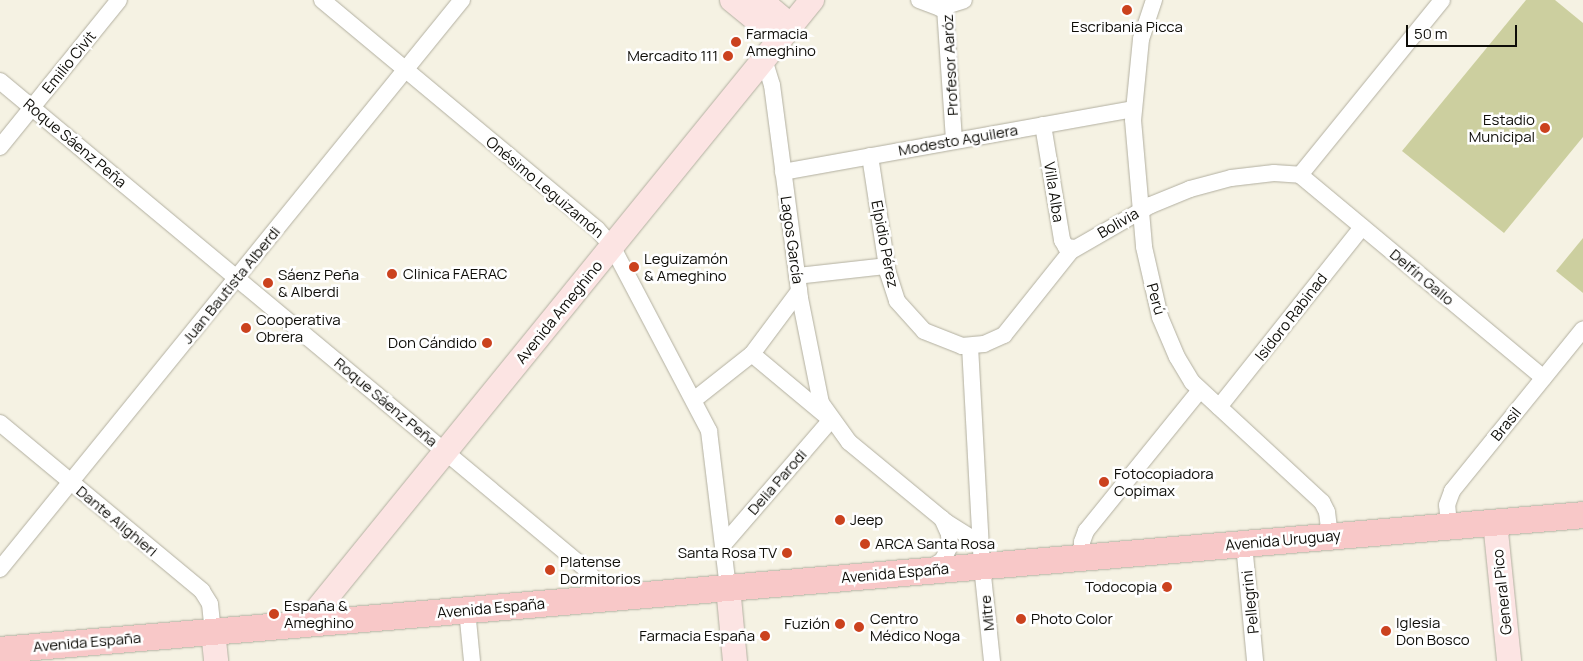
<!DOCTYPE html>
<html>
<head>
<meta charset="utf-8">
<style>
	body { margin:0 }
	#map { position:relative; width:1583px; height:661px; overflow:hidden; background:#f5f2e3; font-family:Manrope,sans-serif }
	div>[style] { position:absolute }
	.green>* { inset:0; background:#cccf9f }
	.roads { filter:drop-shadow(0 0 1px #b2afa0) drop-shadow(0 0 1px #b2afa0) }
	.street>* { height:16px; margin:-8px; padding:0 8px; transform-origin:8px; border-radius:8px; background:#fff }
	.secondary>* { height:24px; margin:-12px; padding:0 12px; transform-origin:12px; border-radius:12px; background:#fce4e3 }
	.primary>* { height:26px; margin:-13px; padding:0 13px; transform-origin:13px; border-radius:13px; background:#f8c8c8 }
	.dots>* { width:14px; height:14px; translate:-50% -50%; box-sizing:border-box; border:2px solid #fff; border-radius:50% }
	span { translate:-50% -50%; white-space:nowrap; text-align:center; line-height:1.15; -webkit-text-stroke:5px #fff; paint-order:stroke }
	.poi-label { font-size:15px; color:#0e0d08 }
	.left { translate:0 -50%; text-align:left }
	.right { translate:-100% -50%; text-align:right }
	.street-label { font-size:15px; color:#0e0d08 }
	.scale { position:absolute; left:1406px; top:25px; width:111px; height:22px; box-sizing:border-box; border:2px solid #0e0d08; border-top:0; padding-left:6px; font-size:15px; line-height:18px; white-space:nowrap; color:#0e0d08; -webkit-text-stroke:4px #fff; paint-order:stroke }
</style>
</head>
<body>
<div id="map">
	<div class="green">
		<div style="clip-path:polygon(1526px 0,1555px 0,1583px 23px,1583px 137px,1504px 233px,1402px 151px)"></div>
		<div style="clip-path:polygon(1583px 238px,1583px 293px,1556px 271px)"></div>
	</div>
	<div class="roads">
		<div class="street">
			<div style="left:322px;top:0;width:358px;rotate:39.8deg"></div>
			<div style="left:597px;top:229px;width:23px;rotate:49deg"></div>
			<div style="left:612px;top:246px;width:209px;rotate:62.3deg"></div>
			<div style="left:709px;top:431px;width:157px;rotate:83.1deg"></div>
			<div style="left:919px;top:0;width:22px;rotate:21deg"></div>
			<div style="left:940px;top:8px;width:25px;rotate:-18deg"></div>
			<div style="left:1154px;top:0;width:41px;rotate:108.4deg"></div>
			<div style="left:1141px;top:39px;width:81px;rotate:95.6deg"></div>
			<div style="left:1133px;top:120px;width:127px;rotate:85deg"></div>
			<div style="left:1144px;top:247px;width:72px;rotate:77.1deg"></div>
			<div style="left:1160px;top:317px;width:43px;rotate:67deg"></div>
			<div style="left:1177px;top:357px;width:29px;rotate:59deg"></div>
			<div style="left:1192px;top:382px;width:177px;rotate:42.7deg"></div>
			<div style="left:1322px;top:502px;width:11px;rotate:63deg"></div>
			<div style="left:1327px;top:512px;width:24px;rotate:83deg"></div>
			<div style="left:945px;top:8px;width:133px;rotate:86.1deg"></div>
			<div style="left:764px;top:59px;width:27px;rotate:73deg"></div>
			<div style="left:772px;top:85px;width:215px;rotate:82.5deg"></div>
			<div style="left:800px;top:298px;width:107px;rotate:78.7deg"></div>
			<div style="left:821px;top:403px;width:48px;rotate:54.3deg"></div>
			<div style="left:849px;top:442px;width:126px;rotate:39.5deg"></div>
			<div style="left:946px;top:522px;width:41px;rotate:32.2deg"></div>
			<div style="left:0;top:81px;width:763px;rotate:39.79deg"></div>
			<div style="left:586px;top:569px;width:11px;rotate:52deg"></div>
			<div style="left:593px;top:578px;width:21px;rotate:82deg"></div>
			<div style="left:1043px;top:125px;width:117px;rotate:80.6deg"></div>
			<div style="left:1062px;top:240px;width:8px;rotate:60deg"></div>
			<div style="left:1066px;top:247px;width:9px;rotate:6deg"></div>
			<div style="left:0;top:147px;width:189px;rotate:-51deg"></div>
			<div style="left:870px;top:156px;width:118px;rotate:81.3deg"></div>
			<div style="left:888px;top:273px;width:29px;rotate:72deg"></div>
			<div style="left:897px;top:301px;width:40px;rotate:48deg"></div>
			<div style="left:924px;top:331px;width:41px;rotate:21.5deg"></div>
			<div style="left:962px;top:346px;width:22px;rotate:-5deg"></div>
			<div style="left:984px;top:344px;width:22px;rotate:-24deg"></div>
			<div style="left:1004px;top:335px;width:107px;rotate:-51.4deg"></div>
			<div style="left:1071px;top:251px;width:92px;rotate:-29.9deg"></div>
			<div style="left:1151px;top:205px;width:42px;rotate:-22.3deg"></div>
			<div style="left:1190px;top:189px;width:42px;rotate:-15deg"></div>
			<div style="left:1231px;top:178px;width:43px;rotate:-6.6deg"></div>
			<div style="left:1274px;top:173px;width:26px;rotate:4deg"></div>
			<div style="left:783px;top:172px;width:356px;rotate:-10.2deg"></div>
			<div style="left:1300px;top:175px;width:317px;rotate:39.8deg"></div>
			<div style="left:1300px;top:175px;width:225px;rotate:-50.9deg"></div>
			<div style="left:797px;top:276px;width:90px;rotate:-6.4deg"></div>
			<div style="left:970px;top:346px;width:220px;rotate:86.9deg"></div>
			<div style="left:982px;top:566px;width:96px;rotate:84deg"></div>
			<div style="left:752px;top:354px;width:95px;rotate:39.9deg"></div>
			<div style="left:695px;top:399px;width:73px;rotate:-38.3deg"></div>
			<div style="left:752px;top:354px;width:79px;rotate:-53.3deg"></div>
			<div style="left:1219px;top:407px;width:230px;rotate:-51.5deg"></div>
			<div style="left:0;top:423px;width:263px;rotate:39.7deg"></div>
			<div style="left:202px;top:591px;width:15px;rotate:58deg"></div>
			<div style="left:210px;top:604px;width:27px;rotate:84deg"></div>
			<div style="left:1449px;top:526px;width:21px;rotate:-95deg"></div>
			<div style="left:1447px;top:505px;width:15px;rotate:-70deg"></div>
			<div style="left:1452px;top:491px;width:208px;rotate:-51deg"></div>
			<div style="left:1244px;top:544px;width:118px;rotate:84.6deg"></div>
			<div style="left:723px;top:545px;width:165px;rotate:-49.2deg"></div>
			<div style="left:1083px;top:557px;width:15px;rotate:-94deg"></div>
			<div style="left:1082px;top:542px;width:12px;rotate:-70deg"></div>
			<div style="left:1086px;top:531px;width:181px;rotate:-51deg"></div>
			<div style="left:0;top:569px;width:733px;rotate:-50.93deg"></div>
			<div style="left:928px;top:569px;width:16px;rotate:-30deg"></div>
			<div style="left:942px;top:561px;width:17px;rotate:-62deg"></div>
			<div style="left:950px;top:546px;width:12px;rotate:-95deg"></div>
			<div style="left:949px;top:534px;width:17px;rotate:-114deg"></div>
			<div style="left:467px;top:610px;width:51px;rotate:84.4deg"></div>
		</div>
		<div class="secondary">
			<div style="left:732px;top:0;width:62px;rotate:39.1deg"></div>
			<div style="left:760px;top:0;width:40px;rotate:40deg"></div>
			<div style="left:1495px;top:522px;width:140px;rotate:84.2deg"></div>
			<div style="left:728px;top:587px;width:74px;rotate:84.6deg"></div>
			<div style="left:306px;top:623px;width:803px;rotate:-50.92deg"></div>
			<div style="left:213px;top:631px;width:30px;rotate:84deg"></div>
		</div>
		<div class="primary">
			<div style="left:0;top:650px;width:1589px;rotate:-4.87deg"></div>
		</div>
	</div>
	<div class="dots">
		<div style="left:1127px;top:10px;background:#cb421e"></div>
		<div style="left:736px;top:42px;background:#cb421e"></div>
		<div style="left:728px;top:56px;background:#cb421e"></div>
		<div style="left:1545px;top:128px;background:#cb421e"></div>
		<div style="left:634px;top:267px;background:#cb421e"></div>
		<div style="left:392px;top:274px;background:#cb421e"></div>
		<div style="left:268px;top:283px;background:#cb421e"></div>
		<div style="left:246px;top:328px;background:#cb421e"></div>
		<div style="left:487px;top:343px;background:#cb421e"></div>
		<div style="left:1104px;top:482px;background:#cb421e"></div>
		<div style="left:840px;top:520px;background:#cb421e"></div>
		<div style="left:865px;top:544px;background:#cb421e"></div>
		<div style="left:787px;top:553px;background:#cb421e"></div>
		<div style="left:550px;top:570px;background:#cb421e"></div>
		<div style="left:1167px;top:587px;background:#cb421e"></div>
		<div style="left:274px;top:614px;background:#cb421e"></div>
		<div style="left:1021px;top:619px;background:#cb421e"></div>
		<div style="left:840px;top:624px;background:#cb421e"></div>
		<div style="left:859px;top:627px;background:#cb421e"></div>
		<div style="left:1386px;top:631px;background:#cb421e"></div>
		<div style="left:765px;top:636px;background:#cb421e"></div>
	</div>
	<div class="poi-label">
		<span style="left:1127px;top:27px">Escribania Picca</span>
		<span class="left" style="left:746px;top:42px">Farmacia<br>Ameghino</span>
		<span class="right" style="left:718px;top:56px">Mercadito 111</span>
		<span class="right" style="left:1535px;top:128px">Estadio<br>Municipal</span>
		<span class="left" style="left:644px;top:267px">Leguizamón<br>&amp; Ameghino</span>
		<span class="left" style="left:278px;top:283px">Sáenz Peña<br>&amp; Alberdi</span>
		<span class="left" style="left:403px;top:274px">Clinica FAERAC</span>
		<span class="left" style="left:256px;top:328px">Cooperativa<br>Obrera</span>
		<span class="right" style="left:477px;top:343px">Don Cándido</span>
		<span class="left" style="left:1114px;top:482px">Fotocopiadora<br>Copimax</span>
		<span class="left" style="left:850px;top:520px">Jeep</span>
		<span class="left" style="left:875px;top:544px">ARCA Santa Rosa</span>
		<span class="right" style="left:777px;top:553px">Santa Rosa TV</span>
		<span class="left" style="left:560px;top:570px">Platense<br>Dormitorios</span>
		<span class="right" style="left:1157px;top:587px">Todocopia</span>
		<span class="left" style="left:284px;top:614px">España &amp;<br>Ameghino</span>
		<span class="left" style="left:870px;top:627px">Centro<br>Médico Noga</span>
		<span class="left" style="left:1031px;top:619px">Photo Color</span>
		<span class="left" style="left:1396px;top:631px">Iglesia<br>Don Bosco</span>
		<span class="right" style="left:830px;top:624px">Fuzión</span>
		<span class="right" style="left:755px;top:636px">Farmacia España</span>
	</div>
	<div class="street-label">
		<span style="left:69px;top:62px;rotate:-51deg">Emilio Civit</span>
		<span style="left:950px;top:65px;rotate:-93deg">Profesor Aaróz</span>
		<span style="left:958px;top:140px;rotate:-10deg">Modesto Aguilera</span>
		<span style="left:75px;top:143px;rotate:40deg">Roque Sáenz Peña</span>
		<span style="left:545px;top:187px;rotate:40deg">Onésimo Leguizamón</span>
		<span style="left:1054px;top:192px;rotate:81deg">Villa Alba</span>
		<span style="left:1118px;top:223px;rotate:-30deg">Bolivia</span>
		<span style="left:792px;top:240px;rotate:82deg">Lagos García</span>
		<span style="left:885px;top:244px;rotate:79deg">Elpidio Pérez</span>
		<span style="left:1422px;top:277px;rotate:40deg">Delfín Gallo</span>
		<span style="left:231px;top:285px;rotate:-51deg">Juan Bautista Alberdi</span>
		<span style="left:1156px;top:299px;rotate:74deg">Perú</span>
		<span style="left:559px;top:312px;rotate:-51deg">Avenida Ameghino</span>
		<span style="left:1291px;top:317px;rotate:-52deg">Isidoro Rabinad</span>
		<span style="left:386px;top:402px;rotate:40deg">Roque Sáenz Peña</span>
		<span style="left:1506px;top:424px;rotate:-51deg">Brasil</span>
		<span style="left:777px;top:482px;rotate:-49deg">Delia Parodi</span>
		<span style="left:117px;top:521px;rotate:40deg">Dante Alighieri</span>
		<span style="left:1283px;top:540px;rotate:-5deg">Avenida Uruguay</span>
		<span style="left:895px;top:573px;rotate:-5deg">Avenida España</span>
		<span style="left:1502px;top:592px;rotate:-96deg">General Pico</span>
		<span style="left:1250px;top:602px;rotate:-96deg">Pellegrini</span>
		<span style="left:491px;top:608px;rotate:-5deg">Avenida España</span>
		<span style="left:987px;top:613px;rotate:-96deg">Mitre</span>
		<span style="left:87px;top:642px;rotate:-5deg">Avenida España</span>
	</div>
	<div class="scale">50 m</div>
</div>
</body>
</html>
